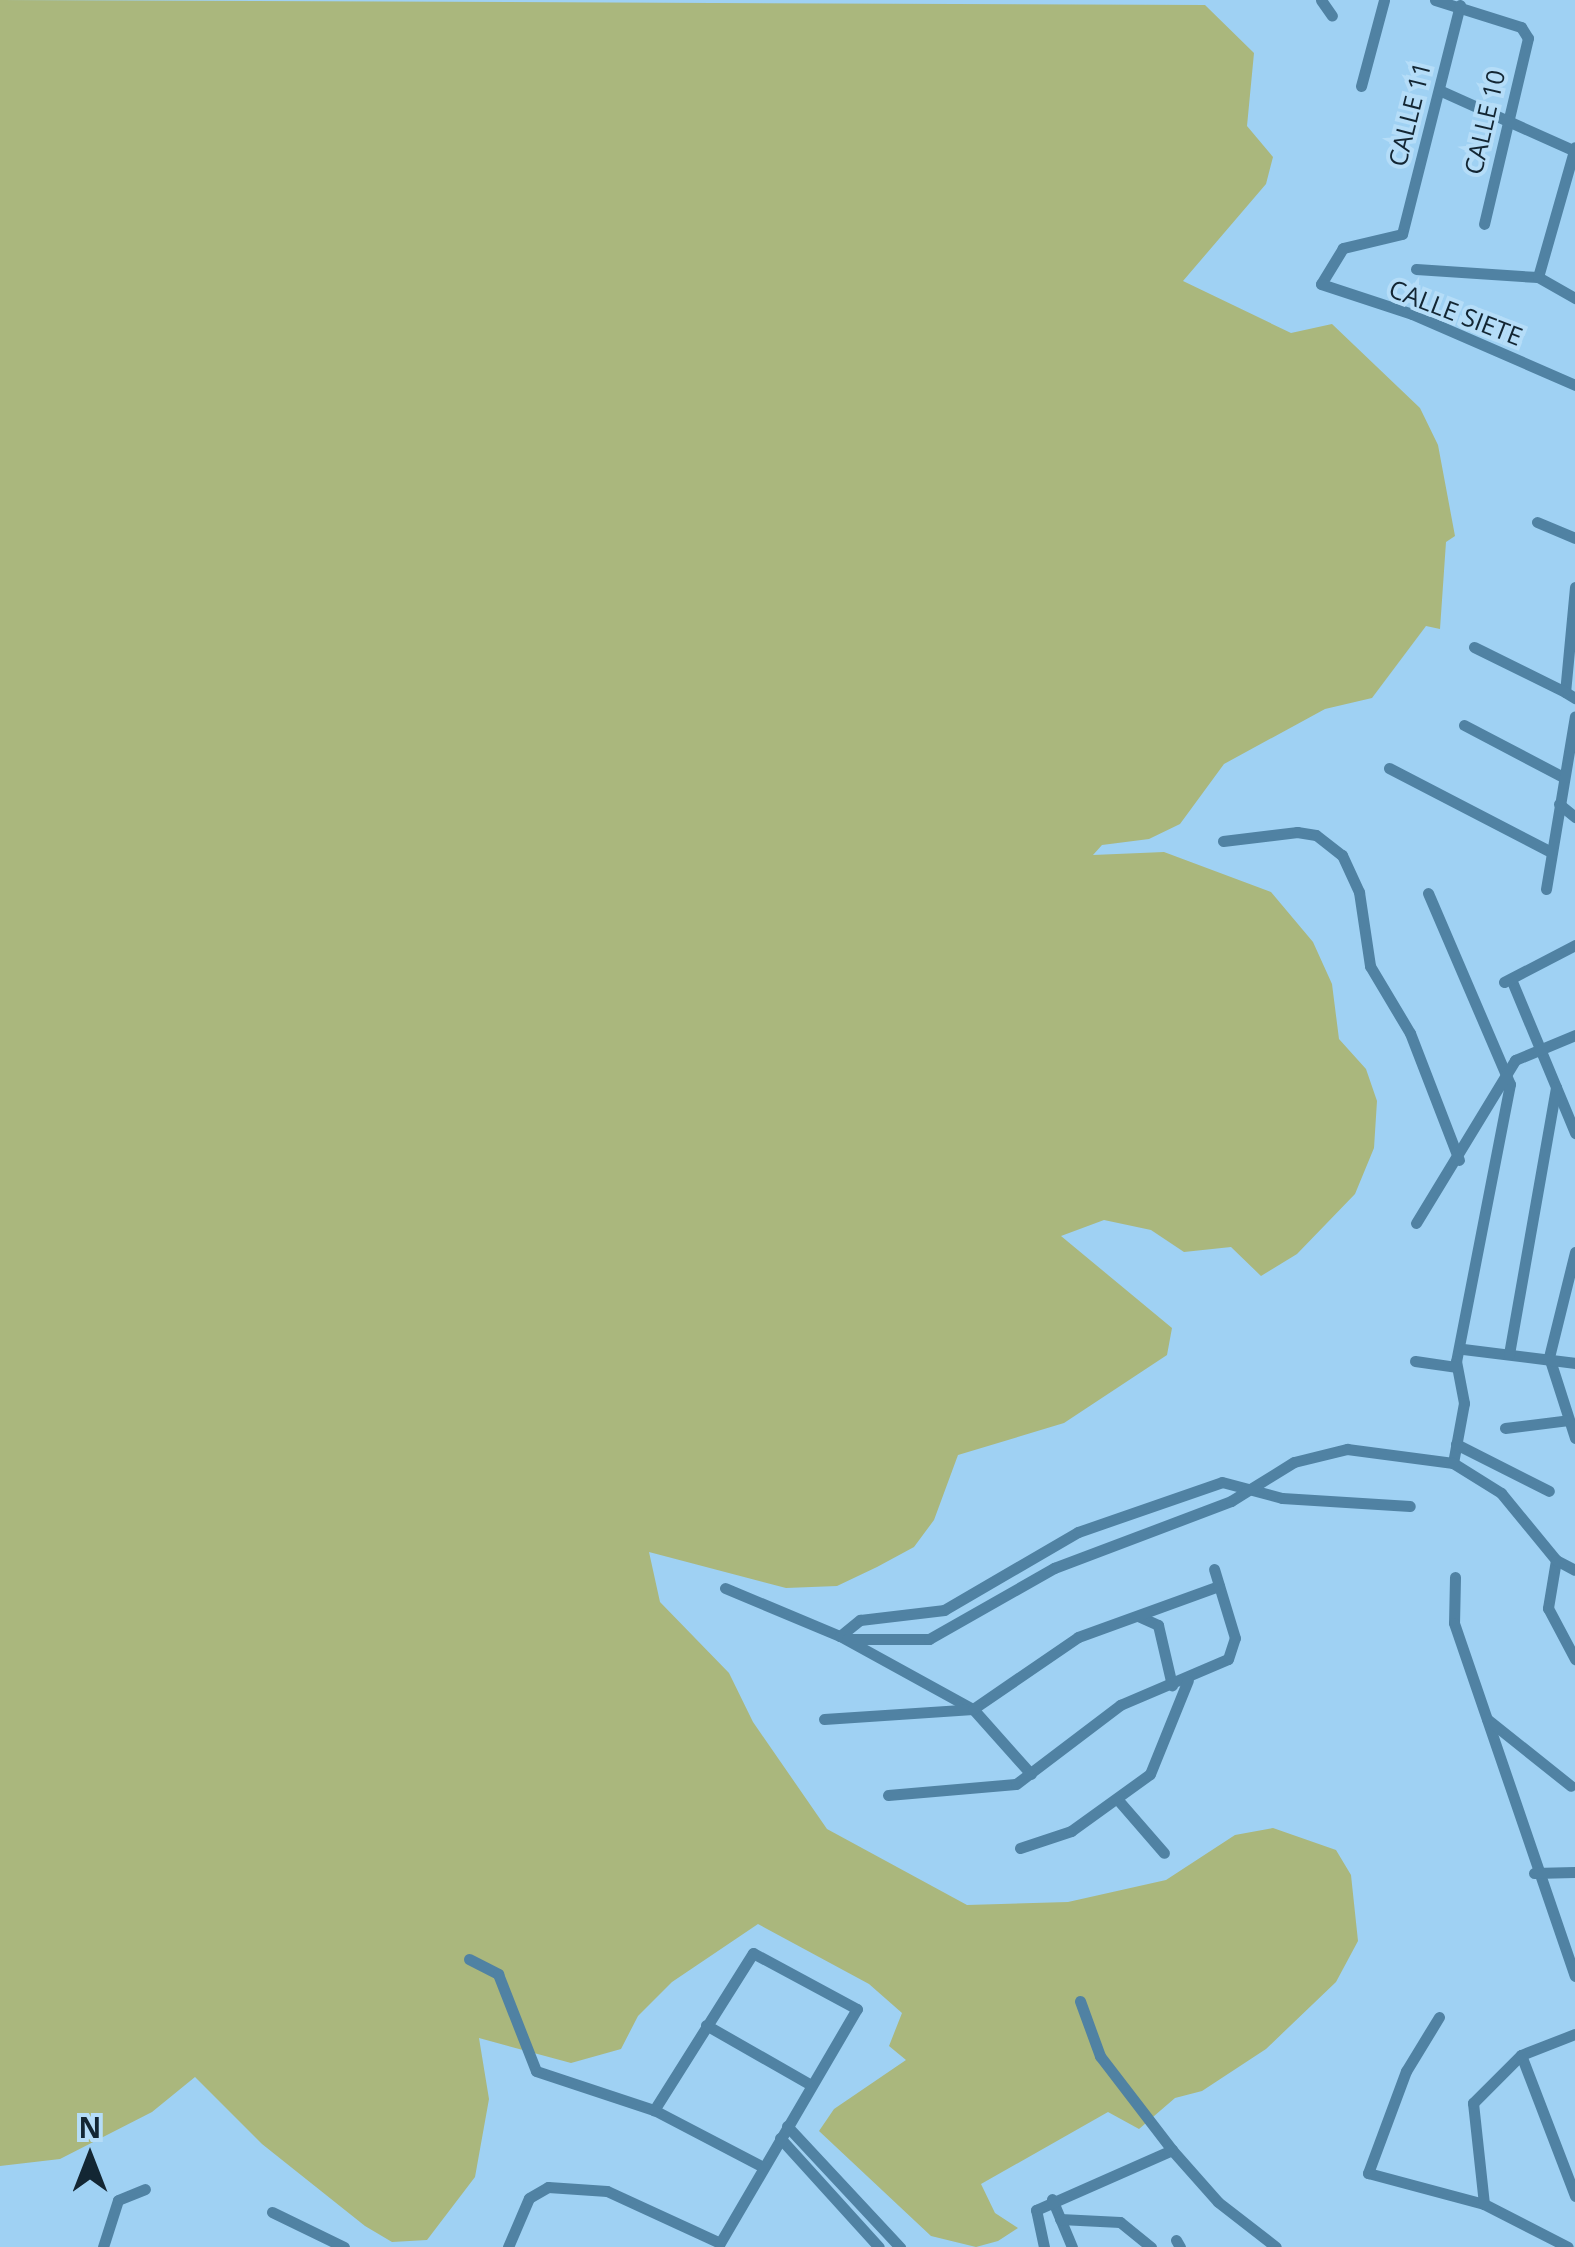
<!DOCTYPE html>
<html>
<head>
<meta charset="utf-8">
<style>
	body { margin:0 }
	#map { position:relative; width:1575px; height:2247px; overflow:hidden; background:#9fd1f3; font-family:"Open Sans",sans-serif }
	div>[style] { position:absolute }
	.green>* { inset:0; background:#aab77d }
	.minor>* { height:11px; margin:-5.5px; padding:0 5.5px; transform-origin:5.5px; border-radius:5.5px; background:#5082a3 }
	span { translate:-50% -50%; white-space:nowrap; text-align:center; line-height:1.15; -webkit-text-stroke:8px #b5ddf8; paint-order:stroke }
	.street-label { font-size:25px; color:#132633 }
	.north { position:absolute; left:40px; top:2107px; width:100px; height:100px; -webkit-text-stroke:8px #b5ddf8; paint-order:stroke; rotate:0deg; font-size:28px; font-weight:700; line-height:40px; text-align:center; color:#132633 }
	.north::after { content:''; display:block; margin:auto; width:35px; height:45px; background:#132633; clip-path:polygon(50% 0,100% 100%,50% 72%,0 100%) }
</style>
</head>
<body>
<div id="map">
	<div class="green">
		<div style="clip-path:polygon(0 0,1205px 5px,1254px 53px,1247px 126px,1273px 157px,1266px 184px,1183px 281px,1291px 333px,1332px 324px,1420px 408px,1438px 445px,1455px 536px,1446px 542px,1440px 629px,1426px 626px,1372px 698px,1325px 709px,1224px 764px,1180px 824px,1149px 839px,1102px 845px,1093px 855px,1164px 852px,1271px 892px,1313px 942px,1332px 984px,1339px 1039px,1366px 1069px,1377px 1101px,1374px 1148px,1355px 1194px,1297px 1254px,1261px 1276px,1231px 1247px,1184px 1252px,1151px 1230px,1104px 1220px,1061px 1236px,1172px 1328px,1167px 1355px,1064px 1423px,958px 1455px,934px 1520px,914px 1547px,877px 1567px,837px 1586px,786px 1588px,649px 1552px,660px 1602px,729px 1673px,753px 1722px,827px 1829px,967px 1905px,1068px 1902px,1166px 1880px,1235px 1835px,1273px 1828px,1336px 1850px,1351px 1875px,1358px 1941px,1336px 1982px,1266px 2049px,1202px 2091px,1175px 2098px,1139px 2129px,1108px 2112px,981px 2184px,995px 2213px,1018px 2228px,998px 2241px,976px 2247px,931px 2236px,819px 2131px,834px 2109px,906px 2060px,889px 2046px,902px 2013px,869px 1984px,758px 1924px,672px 1982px,638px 2016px,621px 2049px,571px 2063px,479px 2038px,489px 2099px,475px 2177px,427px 2240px,392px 2242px,365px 2226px,262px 2144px,195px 2077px,152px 2112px,60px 2159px,0 2166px)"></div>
	</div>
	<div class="minor">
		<div style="left:1321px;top:0;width:19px;rotate:55deg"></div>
		<div style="left:1435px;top:0;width:90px;rotate:17.4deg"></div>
		<div style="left:1521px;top:27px;width:13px;rotate:58deg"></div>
		<div style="left:1528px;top:38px;width:191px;rotate:103.3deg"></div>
		<div style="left:1460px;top:5px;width:236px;rotate:104.2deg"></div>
		<div style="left:1402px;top:234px;width:61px;rotate:166.7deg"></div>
		<div style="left:1343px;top:248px;width:42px;rotate:121.4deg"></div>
		<div style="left:1321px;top:284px;width:96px;rotate:18.2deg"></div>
		<div style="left:1412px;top:314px;width:178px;rotate:23.5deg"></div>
		<div style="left:1361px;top:86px;width:89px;rotate:-75deg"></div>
		<div style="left:1439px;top:90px;width:149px;rotate:24.2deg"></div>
		<div style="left:1416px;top:269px;width:122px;rotate:3.8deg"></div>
		<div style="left:1538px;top:277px;width:43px;rotate:29.6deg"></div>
		<div style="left:1538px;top:277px;width:135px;rotate:-74.1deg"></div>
		<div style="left:1537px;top:522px;width:41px;rotate:22.8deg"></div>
		<div style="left:1575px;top:587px;width:105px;rotate:95.4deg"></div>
		<div style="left:1565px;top:692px;width:12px;rotate:31deg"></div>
		<div style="left:1474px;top:647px;width:102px;rotate:26.3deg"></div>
		<div style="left:1464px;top:725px;width:110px;rotate:27.7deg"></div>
		<div style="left:1389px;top:768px;width:182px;rotate:27.4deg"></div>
		<div style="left:1559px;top:804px;width:21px;rotate:39deg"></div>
		<div style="left:1223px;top:841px;width:75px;rotate:-6.9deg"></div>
		<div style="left:1297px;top:832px;width:19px;rotate:9deg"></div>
		<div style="left:1316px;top:835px;width:33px;rotate:38deg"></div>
		<div style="left:1342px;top:855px;width:41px;rotate:65.3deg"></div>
		<div style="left:1359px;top:892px;width:75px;rotate:81.5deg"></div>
		<div style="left:1370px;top:966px;width:78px;rotate:59.2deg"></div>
		<div style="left:1410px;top:1033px;width:136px;rotate:68.9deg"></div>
		<div style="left:1546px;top:889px;width:175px;rotate:-80.5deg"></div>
		<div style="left:1428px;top:893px;width:208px;rotate:66.8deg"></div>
		<div style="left:1510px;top:1084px;width:282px;rotate:101deg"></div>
		<div style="left:1456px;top:1361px;width:43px;rotate:79.2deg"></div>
		<div style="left:1464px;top:1403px;width:61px;rotate:100.4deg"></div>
		<div style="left:1511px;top:979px;width:167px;rotate:67.4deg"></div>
		<div style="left:1504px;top:982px;width:80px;rotate:-27.5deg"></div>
		<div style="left:1416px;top:1223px;width:191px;rotate:-58.7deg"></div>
		<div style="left:1515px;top:1060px;width:65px;rotate:-22.6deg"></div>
		<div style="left:1575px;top:1252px;width:108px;rotate:103.9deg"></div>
		<div style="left:1549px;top:1357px;width:85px;rotate:72.2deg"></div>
		<div style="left:1463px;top:1349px;width:113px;rotate:7.1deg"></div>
		<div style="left:1509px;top:1354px;width:271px;rotate:-80deg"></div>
		<div style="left:1415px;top:1361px;width:41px;rotate:8.3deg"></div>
		<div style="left:1505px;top:1428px;width:64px;rotate:-7.1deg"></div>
		<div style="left:1456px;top:1444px;width:104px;rotate:26.8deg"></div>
		<div style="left:1556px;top:1560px;width:49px;rotate:99.5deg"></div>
		<div style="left:1548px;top:1608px;width:58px;rotate:62.1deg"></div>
		<div style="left:1455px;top:1577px;width:46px;rotate:91.2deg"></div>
		<div style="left:1454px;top:1623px;width:373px;rotate:71.1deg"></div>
		<div style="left:725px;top:1588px;width:125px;rotate:22.7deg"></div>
		<div style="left:840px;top:1636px;width:152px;rotate:28.8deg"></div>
		<div style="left:973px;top:1709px;width:87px;rotate:48.3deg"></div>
		<div style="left:1138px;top:1616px;width:22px;rotate:24deg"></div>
		<div style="left:1158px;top:1625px;width:62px;rotate:76.9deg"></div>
		<div style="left:840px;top:1636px;width:26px;rotate:-39deg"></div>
		<div style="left:860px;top:1620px;width:85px;rotate:-6.8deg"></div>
		<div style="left:944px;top:1610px;width:155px;rotate:-30.2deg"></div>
		<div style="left:1078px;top:1532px;width:152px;rotate:-19.1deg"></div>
		<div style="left:1222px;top:1482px;width:62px;rotate:14.9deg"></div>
		<div style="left:1282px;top:1498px;width:128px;rotate:3.6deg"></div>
		<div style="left:847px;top:1639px;width:82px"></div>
		<div style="left:929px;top:1639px;width:144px;rotate:-29.6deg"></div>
		<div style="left:1054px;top:1568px;width:189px;rotate:-20.7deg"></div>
		<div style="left:1231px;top:1501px;width:74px;rotate:-31.8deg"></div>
		<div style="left:1294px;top:1462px;width:55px;rotate:-13.8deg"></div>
		<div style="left:1347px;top:1449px;width:107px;rotate:7.5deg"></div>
		<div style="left:1453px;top:1463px;width:57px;rotate:32deg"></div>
		<div style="left:1501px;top:1493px;width:87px;rotate:50.6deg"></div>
		<div style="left:1556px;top:1560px;width:21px;rotate:28deg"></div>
		<div style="left:824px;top:1719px;width:149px;rotate:-3.8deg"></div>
		<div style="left:973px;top:1709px;width:127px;rotate:-34.4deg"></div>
		<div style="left:1078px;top:1637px;width:150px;rotate:-19.9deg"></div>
		<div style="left:1487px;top:1719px;width:107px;rotate:38.6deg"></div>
		<div style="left:888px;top:1795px;width:128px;rotate:-4.9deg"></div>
		<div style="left:1016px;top:1784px;width:131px;rotate:-37.2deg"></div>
		<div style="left:1120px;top:1705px;width:117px;rotate:-23.1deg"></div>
		<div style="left:1228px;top:1659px;width:22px;rotate:-72deg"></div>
		<div style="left:1235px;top:1638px;width:72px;rotate:-106.9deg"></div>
		<div style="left:1118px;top:1800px;width:70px;rotate:49deg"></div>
		<div style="left:1020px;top:1848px;width:54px;rotate:-18.4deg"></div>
		<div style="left:1071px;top:1831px;width:97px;rotate:-35.8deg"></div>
		<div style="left:1150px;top:1774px;width:101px;rotate:-68deg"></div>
		<div style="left:1534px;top:1873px;width:41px;rotate:-1.4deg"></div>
		<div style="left:469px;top:1959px;width:33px;rotate:27deg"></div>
		<div style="left:498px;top:1974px;width:104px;rotate:68.6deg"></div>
		<div style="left:536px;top:2071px;width:124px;rotate:18.3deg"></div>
		<div style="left:654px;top:2110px;width:123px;rotate:27.6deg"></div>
		<div style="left:1080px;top:2001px;width:59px;rotate:70deg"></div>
		<div style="left:1100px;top:2056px;width:118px;rotate:52.5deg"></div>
		<div style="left:1172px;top:2150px;width:69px;rotate:48.5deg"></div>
		<div style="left:1218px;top:2202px;width:73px;rotate:37.8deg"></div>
		<div style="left:1439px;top:2017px;width:63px;rotate:121.4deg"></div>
		<div style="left:1406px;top:2071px;width:109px;rotate:110.4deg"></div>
		<div style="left:1368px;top:2173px;width:120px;rotate:15deg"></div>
		<div style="left:1484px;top:2204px;width:94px;rotate:27.1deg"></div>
		<div style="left:706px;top:2025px;width:121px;rotate:29.7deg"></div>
		<div style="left:1521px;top:2055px;width:151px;rotate:69deg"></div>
		<div style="left:787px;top:2126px;width:166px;rotate:47deg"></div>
		<div style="left:780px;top:2138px;width:147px;rotate:47.8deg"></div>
		<div style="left:1052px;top:2199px;width:52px;rotate:67.4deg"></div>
		<div style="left:1484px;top:2204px;width:102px;rotate:-96.2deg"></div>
		<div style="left:1473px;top:2103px;width:68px;rotate:-45deg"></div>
		<div style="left:1521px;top:2055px;width:58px;rotate:-21.3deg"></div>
		<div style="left:272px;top:2212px;width:80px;rotate:25.9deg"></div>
		<div style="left:1060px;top:2219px;width:60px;rotate:2.9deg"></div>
		<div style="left:1120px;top:2222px;width:40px;rotate:39deg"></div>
		<div style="left:1176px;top:2240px;width:8px;rotate:60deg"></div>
		<div style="left:103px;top:2247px;width:49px;rotate:-72.3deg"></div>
		<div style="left:118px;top:2200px;width:29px;rotate:-22deg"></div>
		<div style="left:508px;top:2247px;width:53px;rotate:-66.8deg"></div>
		<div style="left:529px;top:2198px;width:22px;rotate:-30deg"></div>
		<div style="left:548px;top:2187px;width:59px;rotate:3.9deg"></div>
		<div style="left:607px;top:2191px;width:124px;rotate:24.7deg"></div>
		<div style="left:720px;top:2243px;width:271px;rotate:-59.7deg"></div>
		<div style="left:857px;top:2009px;width:118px;rotate:-151.7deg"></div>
		<div style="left:753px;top:1953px;width:186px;rotate:122.2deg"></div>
		<div style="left:1044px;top:2247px;width:38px;rotate:-102deg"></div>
		<div style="left:1036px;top:2210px;width:149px;rotate:-23.8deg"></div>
	</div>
	<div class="street-label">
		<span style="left:1409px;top:114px;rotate:-76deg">CALLE 11</span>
		<span style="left:1484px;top:122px;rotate:-77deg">CALLE 10</span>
		<span style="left:1456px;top:312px;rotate:21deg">CALLE SIETE</span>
	</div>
	<div class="north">N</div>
</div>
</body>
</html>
